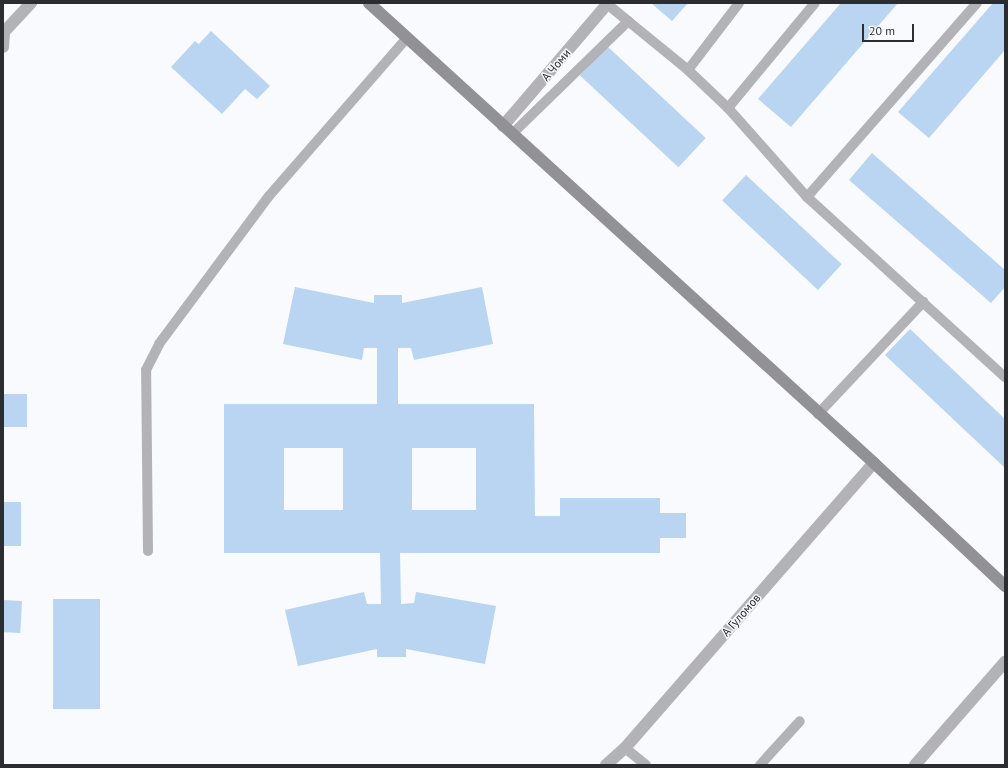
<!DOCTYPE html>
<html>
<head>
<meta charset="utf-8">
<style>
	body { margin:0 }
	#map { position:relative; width:1008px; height:768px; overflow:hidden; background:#f8fafe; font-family:"PT Sans",sans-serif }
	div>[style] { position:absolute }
	.building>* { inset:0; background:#b9d5f2; transform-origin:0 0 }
	.lane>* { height:10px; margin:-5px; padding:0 5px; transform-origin:5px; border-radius:5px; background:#b3b3b7 }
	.street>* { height:12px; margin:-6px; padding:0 6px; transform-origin:6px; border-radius:6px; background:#b3b3b7 }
	.secondary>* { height:12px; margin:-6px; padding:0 6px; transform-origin:6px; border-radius:6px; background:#919196 }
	span { translate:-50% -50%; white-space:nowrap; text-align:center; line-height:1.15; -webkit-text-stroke:3px #f8fafe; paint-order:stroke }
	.street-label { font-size:12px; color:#2c2d30 }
	.frame { position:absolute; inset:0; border:4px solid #2c2d30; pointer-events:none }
	.scale { position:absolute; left:862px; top:24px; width:52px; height:18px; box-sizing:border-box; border:2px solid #2c2d30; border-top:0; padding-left:5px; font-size:12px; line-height:14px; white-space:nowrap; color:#2c2d30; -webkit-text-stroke:3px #f8fafe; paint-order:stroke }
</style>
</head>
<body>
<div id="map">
	<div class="building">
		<div style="clip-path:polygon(651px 3px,688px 3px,672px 21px)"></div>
		<div style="clip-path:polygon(841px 3px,898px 3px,791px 127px,758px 99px)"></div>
		<div style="clip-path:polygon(993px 3px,1005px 3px,1005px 50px,929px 138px,898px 112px)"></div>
		<div style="clip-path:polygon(211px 31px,270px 86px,257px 99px,245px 89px,222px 114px,171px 67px,195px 41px,199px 44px)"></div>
		<div style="left:607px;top:46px;width:135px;height:40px;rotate:43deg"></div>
		<div style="clip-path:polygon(872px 153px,1005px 270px,1005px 287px,991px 303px,849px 180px)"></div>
		<div style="left:746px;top:175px;width:131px;height:35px;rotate:43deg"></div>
		<div style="clip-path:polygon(evenodd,295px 287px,374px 303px,374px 295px,402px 295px,402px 303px,482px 287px,493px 344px,414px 360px,411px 348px,398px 348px,398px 404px,534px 404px,535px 516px,560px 516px,560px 498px,660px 498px,660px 513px,686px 513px,686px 538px,660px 538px,660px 553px,400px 553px,401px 604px,414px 603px,416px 592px,496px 606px,485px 664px,406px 649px,406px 657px,377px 657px,377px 649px,298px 666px,285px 610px,364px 592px,367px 604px,381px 604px,380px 553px,224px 553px,224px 404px,377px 404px,377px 348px,364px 348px,362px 360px,283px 344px,295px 287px,284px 448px,343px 448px,343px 510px,284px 510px,284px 448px,295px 287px,412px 448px,476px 448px,476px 510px,412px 510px,412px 448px)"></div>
		<div style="clip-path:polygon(910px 329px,1005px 419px,1005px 468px,885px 355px)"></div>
		<div style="left:3px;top:394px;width:24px;height:33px"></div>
		<div style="left:3px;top:502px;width:18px;height:44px"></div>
		<div style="left:53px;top:599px;width:47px;height:110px"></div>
		<div style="left:3px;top:600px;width:19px;height:32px;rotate:3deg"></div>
	</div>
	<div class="lane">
		<div style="left:607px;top:4px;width:27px;rotate:39deg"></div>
		<div style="left:688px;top:70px;width:84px;rotate:-52.7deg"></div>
		<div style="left:728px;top:108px;width:136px;rotate:-50.4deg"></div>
		<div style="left:512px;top:134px;width:162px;rotate:-44.2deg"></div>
		<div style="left:628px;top:21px;width:77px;rotate:39.2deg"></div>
		<div style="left:688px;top:70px;width:55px;rotate:43.5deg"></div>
		<div style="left:728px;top:108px;width:119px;rotate:48.4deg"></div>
		<div style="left:807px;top:197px;width:268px;rotate:42.3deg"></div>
		<div style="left:807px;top:197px;width:258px;rotate:-48.8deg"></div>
		<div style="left:818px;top:414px;width:154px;rotate:-46.8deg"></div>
		<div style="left:148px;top:551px;width:181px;rotate:-90.6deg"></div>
		<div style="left:146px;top:370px;width:29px;rotate:-63deg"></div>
		<div style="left:159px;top:344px;width:184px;rotate:-53.4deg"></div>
		<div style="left:269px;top:196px;width:210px;rotate:-48.9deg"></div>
		<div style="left:625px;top:748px;width:27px;rotate:39deg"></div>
		<div style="left:760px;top:765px;width:59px;rotate:-47.7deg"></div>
	</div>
	<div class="street">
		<div style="left:3px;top:47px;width:15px;rotate:-86deg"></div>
		<div style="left:4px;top:32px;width:40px;rotate:-47deg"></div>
		<div style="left:503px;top:126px;width:162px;rotate:-49.5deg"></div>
		<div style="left:606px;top:765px;width:25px;rotate:-42deg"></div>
		<div style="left:625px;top:748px;width:378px;rotate:-48.9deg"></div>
		<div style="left:915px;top:765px;width:137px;rotate:-48.9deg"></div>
	</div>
	<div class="secondary">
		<div style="left:369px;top:3px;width:683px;rotate:42.33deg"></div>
		<div style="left:874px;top:463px;width:180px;rotate:43.2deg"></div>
	</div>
	<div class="street-label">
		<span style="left:556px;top:65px;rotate:-50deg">А Чоми</span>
		<span style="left:741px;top:615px;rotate:-49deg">А Гуломов</span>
	</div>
	<div class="frame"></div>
	<div class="scale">20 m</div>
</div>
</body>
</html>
